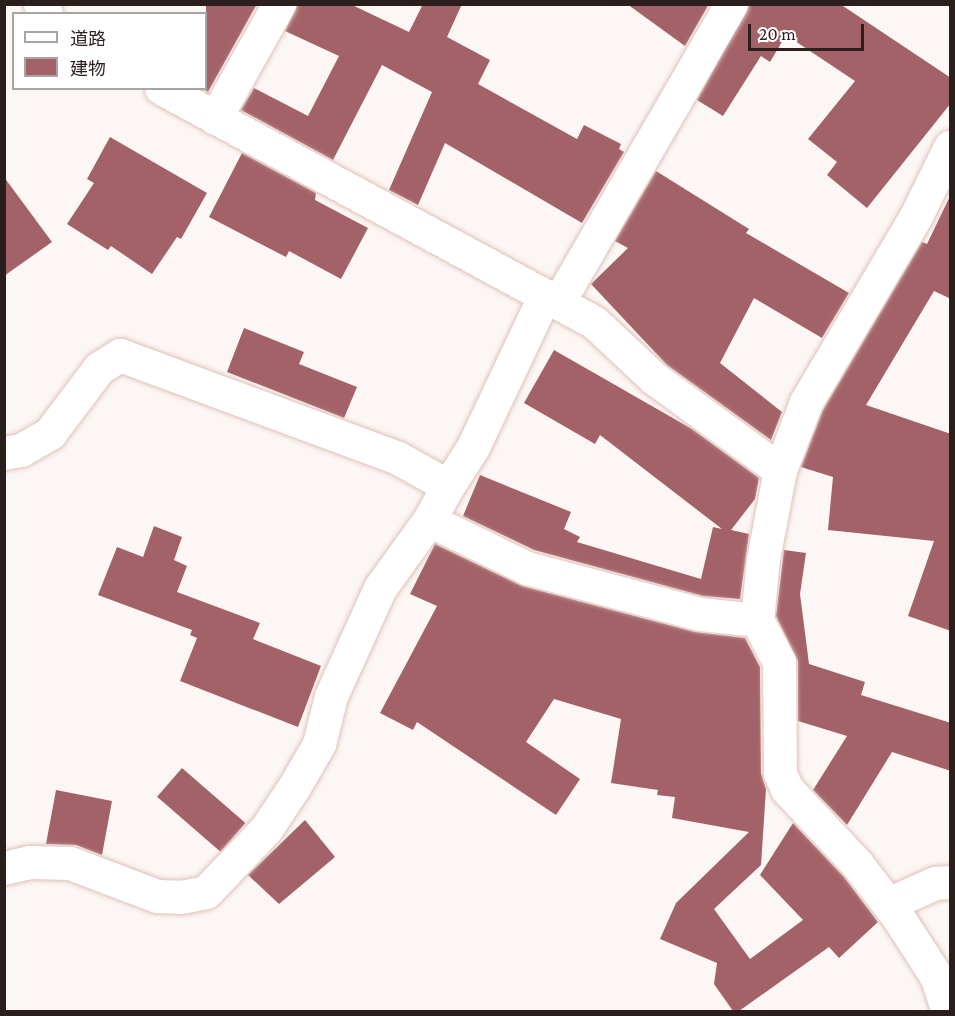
<!DOCTYPE html>
<html>
<head>
<meta charset="utf-8">
<style>
	body { margin:0 }
	#map { position:relative; width:955px; height:1016px; overflow:hidden; background:#fcf6f4; font-family:"Crimson Pro","Noto Sans JP",serif }
	div>[style] { position:absolute }
	.building>* { inset:0; background:#a36268; transform-origin:0 0 }
	.roads { filter:drop-shadow(0 0 2px #dfc1ba) drop-shadow(0 0 2px #dfc1ba) }
	.street>* { height:33px; margin:-16.5px; padding:0 16.5px; transform-origin:16.5px; border-radius:16.5px; background:#fff }
	span { translate:-50% -50%; white-space:nowrap; text-align:center; line-height:1.15; -webkit-text-stroke:5px #fff; paint-order:stroke }
	.frame { position:absolute; inset:0; border:6px solid #2a1f1c; pointer-events:none }
	.legend { position:absolute; left:12px; top:12px; width:195px; height:78px; box-sizing:border-box; background:#fff; border:2px solid #aaa5a4; margin:0; padding:8px 10px; list-style:none; font-size:18px; color:#2a1f1c }
	.legend li { display:flex; align-items:center; gap:12px; height:30px }
	.legend b { width:30px; border:2px solid #aaa5a4 }
	.scale { position:absolute; left:748px; top:24px; width:116px; height:27px; box-sizing:border-box; border:3px solid #2a1f1c; border-top:0; padding-left:8px; font-size:18px; line-height:21px; white-space:nowrap; color:#2a1f1c; -webkit-text-stroke:4px #fff; paint-order:stroke }
</style>
</head>
<body>
<div id="map">
	<div class="building">
		<div style="clip-path:polygon(206px 4px,257px 4px,208px 92px,201px 88px,206px 88px)"></div>
		<div style="clip-path:polygon(298px 4px,350px 4px,409px 32px,423px 4px,462px 4px,447px 37px,490px 60px,478px 84px,577px 139px,584px 125px,621px 144px,619px 149px,624px 152px,582px 223px,445px 143px,418px 205px,389px 190px,432px 92px,382px 65px,333px 160px,241px 110px,254px 88px,308px 116px,339px 56px,285px 31px)"></div>
		<div style="clip-path:polygon(627px 4px,709px 4px,685px 46px)"></div>
		<div style="clip-path:polygon(750px 4px,840px 4px,951px 78px,951px 103px,867px 208px,827px 175px,837px 162px,808px 139px,855px 81px,786px 35px,770px 62px,761px 56px,723px 116px,697px 100px)"></div>
		<div style="clip-path:polygon(110px 137px,207px 193px,181px 239px,177px 237px,152px 274px,111px 246px,108px 250px,67px 224px,94px 183px,87px 179px)"></div>
		<div style="clip-path:polygon(242px 153px,316px 193px,315px 200px,368px 228px,341px 279px,289px 251px,286px 257px,209px 217px)"></div>
		<div style="clip-path:polygon(656px 171px,749px 229px,746px 233px,849px 293px,822px 338px,754px 298px,720px 363px,782px 412px,771px 440px,667px 365px,591px 284px,628px 248px,615px 241px)"></div>
		<div style="clip-path:polygon(4px 177px,52px 242px,4px 276px)"></div>
		<div style="clip-path:polygon(951px 194px,951px 299px,934px 291px,866px 405px,951px 434px,951px 631px,908px 616px,934px 541px,828px 530px,833px 477px,801px 467px,823px 410px,922px 242px,927px 244px)"></div>
		<div style="clip-path:polygon(244px 328px,304px 352px,299px 364px,357px 387px,344px 418px,227px 372px)"></div>
		<div style="clip-path:polygon(554px 350px,692px 429px,759px 478px,755px 499px,731px 530px,749px 534px,740px 599px,703px 596px,534px 550px,463px 516px,480px 475px,571px 512px,564px 529px,580px 537px,577px 542px,701px 579px,713px 527px,722px 529px,600px 435px,595px 444px,524px 403px)"></div>
		<div style="clip-path:polygon(154px 526px,182px 537px,174px 560px,187px 566px,177px 592px,260px 623px,253px 639px,321px 666px,298px 727px,180px 681px,197px 638px,190px 635px,192px 630px,98px 595px,117px 547px,143px 557px)"></div>
		<div style="clip-path:polygon(435px 544px,522px 586px,695px 632px,745px 638px,760px 667px,761px 773px,766px 789px,761px 865px,714px 909px,750px 959px,803px 920px,760px 875px,793px 823px,844px 877px,878px 922px,839px 958px,829px 947px,739px 1011px,733px 1011px,714px 984px,717px 963px,660px 939px,676px 903px,749px 832px,672px 818px,675px 797px,657px 795px,658px 790px,611px 783px,621px 719px,554px 699px,526px 742px,580px 779px,556px 815px,417px 722px,413px 730px,380px 713px,437px 606px,410px 594px)"></div>
		<div style="clip-path:polygon(784px 550px,806px 553px,800px 594px,809px 664px,865px 682px,861px 695px,951px 723px,951px 771px,892px 752px,847px 825px,813px 790px,847px 736px,798px 721px,798px 661px,776px 616px)"></div>
		<div style="left:182px;top:768px;width:84px;height:38px;rotate:41deg"></div>
		<div style="clip-path:polygon(56px 790px,112px 801px,102px 855px,76px 845px,46px 844px)"></div>
		<div style="clip-path:polygon(305px 820px,335px 857px,279px 904px,248px 875px)"></div>
	</div>
	<div class="roads">
		<div class="street">
			<div style="left:40px;top:4px;width:12px;rotate:59deg"></div>
			<div style="left:161px;top:88px;width:492px;rotate:28.4deg"></div>
			<div style="left:594px;top:322px;width:83px;rotate:43.1deg"></div>
			<div style="left:655px;top:379px;width:155px;rotate:36.1deg"></div>
			<div style="left:215px;top:118px;width:131px;rotate:-60.7deg"></div>
			<div style="left:559px;top:301px;width:343px;rotate:-59.9deg"></div>
			<div style="left:4px;top:453px;width:17px;rotate:-10deg"></div>
			<div style="left:21px;top:450px;width:34px;rotate:-30deg"></div>
			<div style="left:50px;top:433px;width:81px;rotate:-53deg"></div>
			<div style="left:99px;top:368px;width:25px;rotate:-32deg"></div>
			<div style="left:120px;top:355px;width:296px;rotate:20.3deg"></div>
			<div style="left:398px;top:458px;width:57px;rotate:29.2deg"></div>
			<div style="left:448px;top:486px;width:46px;rotate:-57.3deg"></div>
			<div style="left:473px;top:447px;width:168px;rotate:-64.7deg"></div>
			<div style="left:429px;top:520px;width:109px;rotate:26.1deg"></div>
			<div style="left:527px;top:568px;width:179px;rotate:14.9deg"></div>
			<div style="left:700px;top:614px;width:57px;rotate:6deg"></div>
			<div style="left:4px;top:868px;width:27px;rotate:-13deg"></div>
			<div style="left:30px;top:862px;width:40px;rotate:1.4deg"></div>
			<div style="left:70px;top:863px;width:93px;rotate:20.8deg"></div>
			<div style="left:157px;top:896px;width:24px;rotate:2deg"></div>
			<div style="left:181px;top:897px;width:25px;rotate:-11deg"></div>
			<div style="left:206px;top:892px;width:87px;rotate:-46.4deg"></div>
			<div style="left:266px;top:829px;width:50px;rotate:-56.3deg"></div>
			<div style="left:294px;top:787px;width:50px;rotate:-59.8deg"></div>
			<div style="left:319px;top:744px;width:49px;rotate:-76deg"></div>
			<div style="left:331px;top:696px;width:119px;rotate:-65.6deg"></div>
			<div style="left:380px;top:588px;width:84px;rotate:-54.2deg"></div>
			<div style="left:429px;top:520px;width:39px;rotate:-61deg"></div>
			<div style="left:888px;top:904px;width:51px;rotate:-24.1deg"></div>
			<div style="left:935px;top:883px;width:15px;rotate:-4deg"></div>
			<div style="left:948px;top:1012px;width:38px;rotate:-108deg"></div>
			<div style="left:936px;top:976px;width:70px;rotate:-122.8deg"></div>
			<div style="left:898px;top:917px;width:66px;rotate:-127.6deg"></div>
			<div style="left:858px;top:865px;width:104px;rotate:-133.1deg"></div>
			<div style="left:787px;top:789px;width:17px;rotate:-114deg"></div>
			<div style="left:780px;top:773px;width:111px;rotate:-90.5deg"></div>
			<div style="left:779px;top:662px;width:47px;rotate:-117.6deg"></div>
			<div style="left:757px;top:620px;width:61px;rotate:-84.4deg"></div>
			<div style="left:763px;top:559px;width:91px;rotate:-79.2deg"></div>
			<div style="left:780px;top:470px;width:73px;rotate:-69.1deg"></div>
			<div style="left:806px;top:402px;width:216px;rotate:-59.4deg"></div>
			<div style="left:916px;top:216px;width:77px;rotate:-63.8deg"></div>
		</div>
	</div>
	<div class="frame"></div>
	<ul class="legend">
	<li><b style="height:8px;background:#fff"></b>道路</li>
	<li><b style="height:16px;background:#a36268"></b>建物</li>
	</ul>
	<div class="scale">20 m</div>
</div>
</body>
</html>
